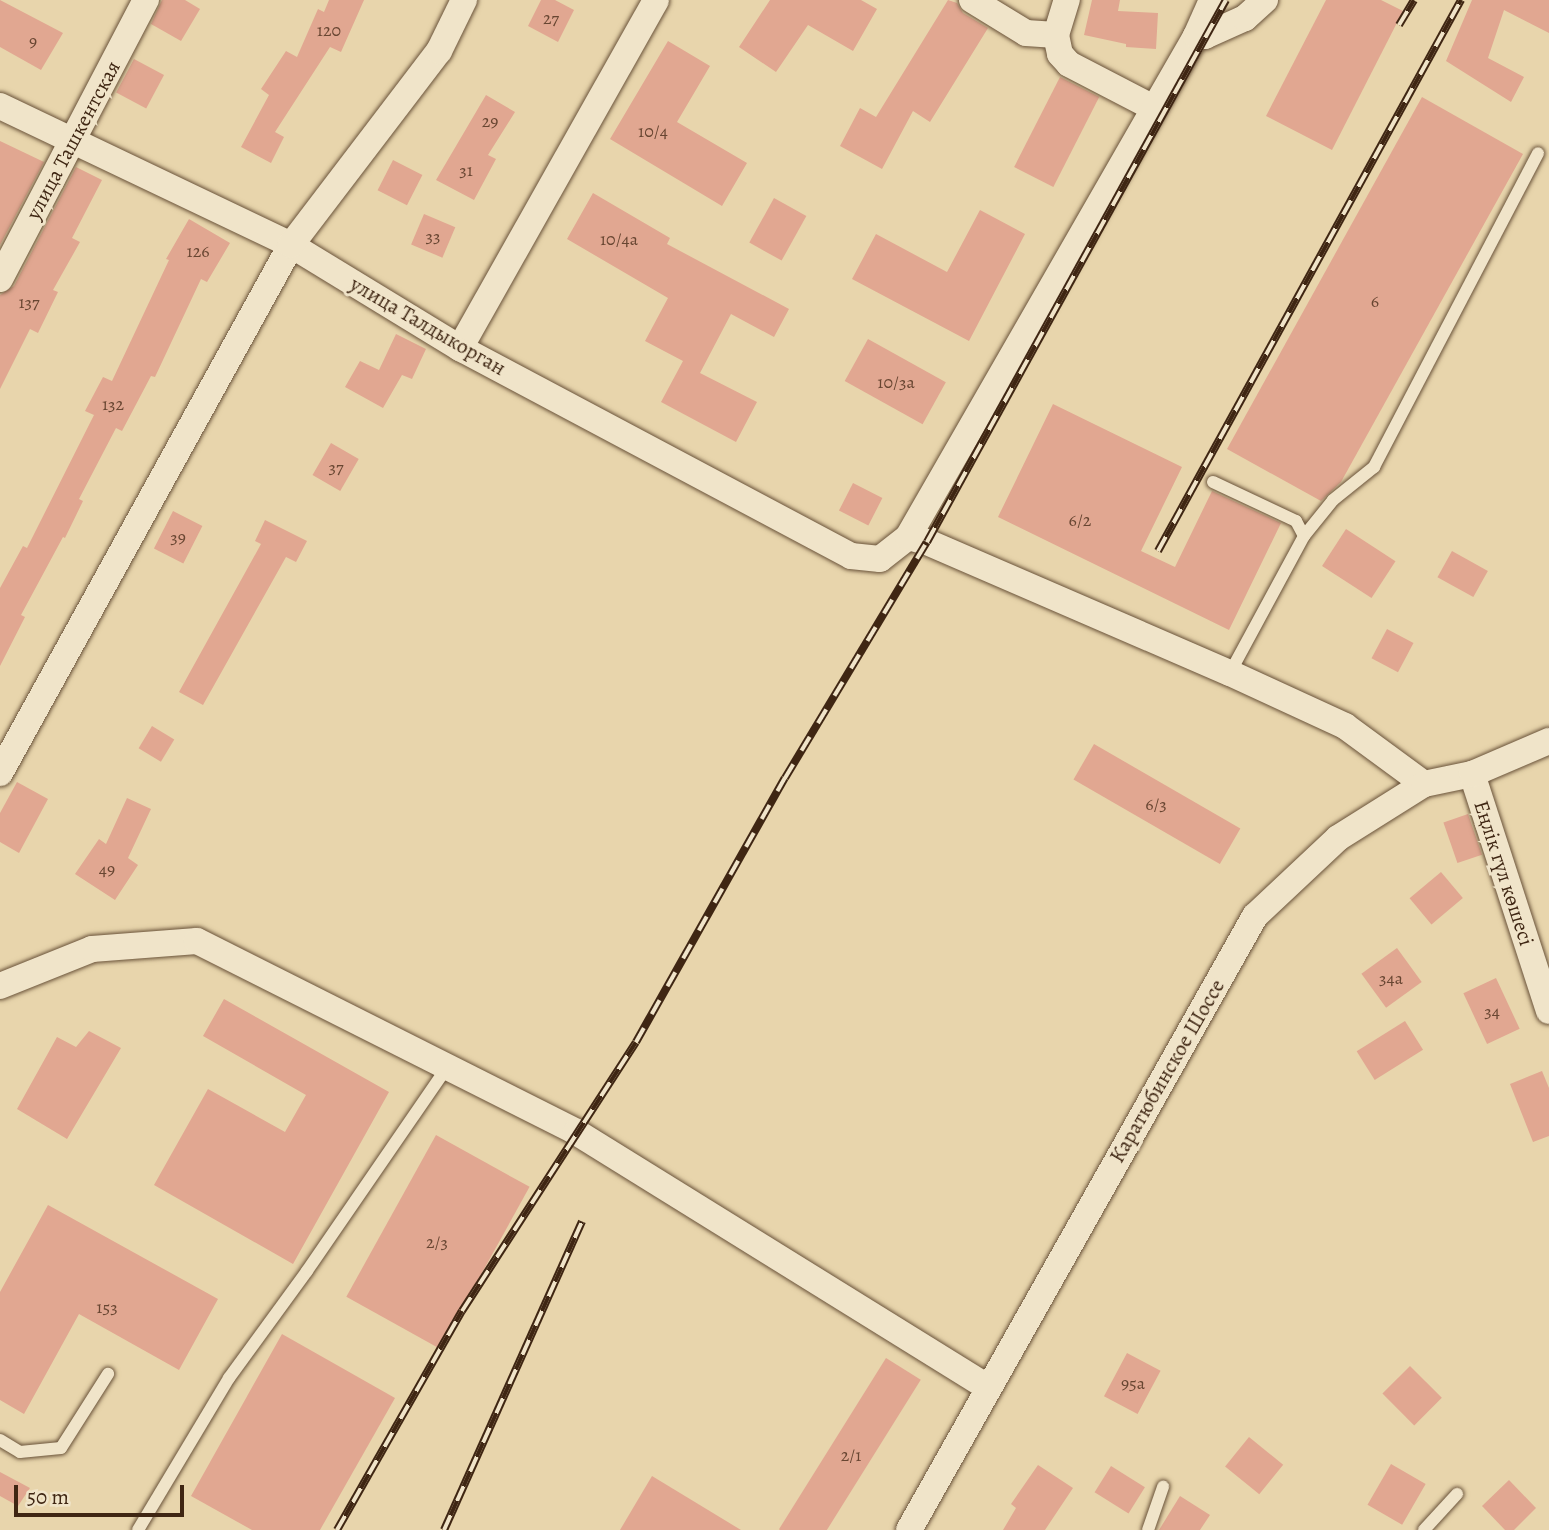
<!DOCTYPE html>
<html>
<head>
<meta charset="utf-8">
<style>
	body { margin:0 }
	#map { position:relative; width:1549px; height:1530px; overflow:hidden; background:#e8d5ac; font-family:Alegreya,serif }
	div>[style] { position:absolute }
	.building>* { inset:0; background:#e1a791; transform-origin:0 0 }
	.roads { filter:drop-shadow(0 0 2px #695239) drop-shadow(0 0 2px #695239) }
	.service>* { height:12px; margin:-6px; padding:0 6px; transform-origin:6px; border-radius:6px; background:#f0e4c9 }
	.minor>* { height:26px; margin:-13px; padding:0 13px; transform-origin:13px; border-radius:13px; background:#f0e4c9 }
	.rail>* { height:8px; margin-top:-4px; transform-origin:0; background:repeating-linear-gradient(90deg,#f0e4c9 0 16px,#3f2613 0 32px); box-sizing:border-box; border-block:2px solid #3f2613 }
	span { translate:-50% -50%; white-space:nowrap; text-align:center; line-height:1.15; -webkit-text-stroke:6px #f0e4c9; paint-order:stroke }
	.number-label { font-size:18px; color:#684632 }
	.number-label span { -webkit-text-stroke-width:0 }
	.street-label { font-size:21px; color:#3f2613 }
	.scale { position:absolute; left:14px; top:1485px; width:170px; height:32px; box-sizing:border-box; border:4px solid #3f2613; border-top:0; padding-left:9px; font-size:21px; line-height:24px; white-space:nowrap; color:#3f2613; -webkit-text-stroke:5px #f0e4c9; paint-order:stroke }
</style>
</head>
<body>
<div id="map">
	<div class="building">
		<div style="clip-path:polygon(0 0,63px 33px,41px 70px,0 47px)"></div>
		<div style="clip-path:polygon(162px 0,185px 0,200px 9px,181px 41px,151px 24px)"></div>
		<div style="clip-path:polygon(329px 0,364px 0,341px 52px,330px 47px,275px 132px,284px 137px,271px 163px,241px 147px,269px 95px,261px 89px,286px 51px,297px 57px,318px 9px,324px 12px)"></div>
		<div style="clip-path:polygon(541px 0,555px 0,574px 10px,558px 42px,528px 26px)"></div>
		<div style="clip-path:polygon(770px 0,861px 0,877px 9px,853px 51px,808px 25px,776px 72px,739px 47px)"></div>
		<div style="clip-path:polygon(948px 0,957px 3px,963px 13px,988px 28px,930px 122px,913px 111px,882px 169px,840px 146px,860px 108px,876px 117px)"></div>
		<div style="clip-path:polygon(1092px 0,1120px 0,1118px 11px,1158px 13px,1156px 49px,1126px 47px,1126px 44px,1084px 35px)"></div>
		<div style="clip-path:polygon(1326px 0,1381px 0,1403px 11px,1332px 150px,1266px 116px)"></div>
		<div style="clip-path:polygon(1472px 0,1549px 0,1549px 33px,1504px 10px,1488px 58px,1524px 77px,1511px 102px,1446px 61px)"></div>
		<div style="clip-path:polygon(668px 41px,710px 66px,677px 122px,747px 163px,722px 206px,610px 139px)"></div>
		<div style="left:134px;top:59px;width:34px;height:38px;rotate:28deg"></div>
		<div style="left:1060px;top:77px;width:44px;height:101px;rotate:27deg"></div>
		<div style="clip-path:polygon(486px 95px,515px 112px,488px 155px,496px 159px,474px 200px,436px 180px)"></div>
		<div style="clip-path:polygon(1422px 97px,1523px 154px,1341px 482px,1321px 501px,1227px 449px)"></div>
		<div style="clip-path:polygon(0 141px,44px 162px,0 245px)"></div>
		<div style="left:393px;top:160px;width:33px;height:34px;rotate:27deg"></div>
		<div style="clip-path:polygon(76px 167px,102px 180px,72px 238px,80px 242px,53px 290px,58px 292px,38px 333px,30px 329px,0 389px,0 295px,14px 286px)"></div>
		<div style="clip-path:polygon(593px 193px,670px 238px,667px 244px,789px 309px,774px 337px,731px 314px,700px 373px,757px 402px,736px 442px,661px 402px,683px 361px,645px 341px,668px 298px,567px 239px)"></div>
		<div style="left:774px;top:198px;width:37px;height:51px;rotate:29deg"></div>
		<div style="clip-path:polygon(980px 210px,1025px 234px,969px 341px,852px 279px,876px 234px,947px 272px)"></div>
		<div style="left:424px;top:214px;width:34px;height:33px;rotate:23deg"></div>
		<div style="clip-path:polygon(189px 219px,230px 243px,207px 282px,201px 279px,155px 377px,151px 376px,122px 431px,116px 428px,79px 499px,83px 501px,65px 538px,63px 537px,21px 615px,25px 617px,0 666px,0 588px,23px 546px,27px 548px,94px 415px,85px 411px,103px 377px,112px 381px,169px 260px,166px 259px)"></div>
		<div style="clip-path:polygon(396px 334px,426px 349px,412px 379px,402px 375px,383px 408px,345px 387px,360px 361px,379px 370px)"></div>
		<div style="left:868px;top:339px;width:89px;height:48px;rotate:29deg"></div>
		<div style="clip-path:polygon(1053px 404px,1182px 467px,1141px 551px,1175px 567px,1212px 491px,1281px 523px,1229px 630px,998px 517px)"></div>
		<div style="left:331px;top:443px;width:32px;height:37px;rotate:30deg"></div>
		<div style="left:853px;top:483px;width:33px;height:31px;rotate:27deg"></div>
		<div style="left:173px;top:511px;width:33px;height:42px;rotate:27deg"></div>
		<div style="clip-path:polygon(265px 520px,307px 541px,296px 562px,286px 557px,203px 705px,179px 692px,261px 544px,255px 541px)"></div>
		<div style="left:1346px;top:529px;width:59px;height:44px;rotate:33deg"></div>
		<div style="left:1452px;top:551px;width:41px;height:30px;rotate:29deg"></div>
		<div style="left:1387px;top:629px;width:30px;height:33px;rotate:28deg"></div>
		<div style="left:152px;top:726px;width:26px;height:26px;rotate:31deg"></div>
		<div style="left:1094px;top:744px;width:169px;height:41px;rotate:30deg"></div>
		<div style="clip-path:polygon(17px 782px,48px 799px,19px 853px,0 842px,0 813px)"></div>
		<div style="clip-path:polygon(127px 798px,151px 809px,128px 858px,138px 865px,115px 900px,75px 874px,99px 839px,106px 844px)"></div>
		<div style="left:1468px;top:814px;width:43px;height:26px;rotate:71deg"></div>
		<div style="left:1441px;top:872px;width:34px;height:41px;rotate:50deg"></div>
		<div style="left:1397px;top:948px;width:42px;height:44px;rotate:54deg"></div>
		<div style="left:1496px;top:978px;width:56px;height:36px;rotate:65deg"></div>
		<div style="clip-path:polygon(224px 999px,389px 1092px,293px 1264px,154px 1185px,208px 1089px,285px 1132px,306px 1095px,203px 1036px)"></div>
		<div style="left:1405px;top:1021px;width:34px;height:57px;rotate:58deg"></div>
		<div style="clip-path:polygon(89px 1031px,121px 1048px,67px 1139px,17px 1109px,57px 1037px,76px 1047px)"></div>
		<div style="clip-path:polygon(1542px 1071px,1549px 1088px,1549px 1136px,1533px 1142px,1510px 1084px)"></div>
		<div style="left:436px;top:1135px;width:107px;height:185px;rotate:29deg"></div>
		<div style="clip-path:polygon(48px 1205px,218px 1299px,179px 1370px,79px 1314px,24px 1414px,0 1400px,0 1292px)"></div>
		<div style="clip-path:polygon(282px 1334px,395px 1398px,320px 1530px,252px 1530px,191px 1496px)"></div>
		<div style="left:1127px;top:1353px;width:38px;height:49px;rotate:28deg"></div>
		<div style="left:886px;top:1358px;width:41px;height:202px;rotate:32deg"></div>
		<div style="left:1410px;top:1366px;width:45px;height:39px;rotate:45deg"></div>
		<div style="left:1249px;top:1437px;width:44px;height:38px;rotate:39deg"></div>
		<div style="left:1391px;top:1464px;width:40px;height:47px;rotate:30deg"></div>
		<div style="clip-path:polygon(1038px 1465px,1073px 1488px,1045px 1530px,1003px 1530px,1016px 1508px,1011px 1504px)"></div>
		<div style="left:1111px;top:1466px;width:40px;height:31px;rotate:32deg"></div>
		<div style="clip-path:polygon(0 1472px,30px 1488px,18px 1506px,0 1496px)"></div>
		<div style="clip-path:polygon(652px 1476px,741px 1530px,620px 1530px)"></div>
		<div style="clip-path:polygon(1509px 1480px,1536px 1508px,1514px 1530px,1505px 1530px,1482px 1506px)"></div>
		<div style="clip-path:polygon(1180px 1496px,1210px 1515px,1200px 1530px,1159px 1530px)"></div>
	</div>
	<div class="roads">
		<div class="service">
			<div style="left:1213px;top:482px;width:92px;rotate:25.2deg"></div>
			<div style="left:1296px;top:521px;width:17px;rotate:62deg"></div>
			<div style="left:1304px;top:536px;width:156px;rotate:118.4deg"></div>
			<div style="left:1304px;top:536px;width:46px;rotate:-51.1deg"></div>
			<div style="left:1333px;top:500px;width:53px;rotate:-38.8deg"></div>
			<div style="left:1374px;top:467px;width:354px;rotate:-62.4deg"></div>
			<div style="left:0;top:1440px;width:23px;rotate:31deg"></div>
			<div style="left:20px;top:1452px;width:41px;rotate:-5.6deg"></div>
			<div style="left:61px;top:1448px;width:88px;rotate:-57.6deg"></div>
			<div style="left:138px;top:1530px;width:177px;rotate:-59.1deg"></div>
			<div style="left:229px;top:1378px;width:132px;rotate:-53.9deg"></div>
			<div style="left:307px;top:1271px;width:247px;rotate:-55.5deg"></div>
			<div style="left:1148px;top:1530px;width:46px;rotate:-70.8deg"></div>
			<div style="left:1424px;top:1530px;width:49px;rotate:-47.5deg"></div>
		</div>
		<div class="minor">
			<div style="left:972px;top:0;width:63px;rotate:31.4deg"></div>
			<div style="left:1026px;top:33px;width:30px;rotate:4deg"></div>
			<div style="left:1056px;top:35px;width:19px;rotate:78deg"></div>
			<div style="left:1060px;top:54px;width:13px;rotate:48deg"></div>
			<div style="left:1069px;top:64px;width:96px;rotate:27.4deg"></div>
			<div style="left:1056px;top:35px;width:37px;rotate:-73deg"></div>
			<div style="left:1196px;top:36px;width:9px"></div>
			<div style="left:1205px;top:36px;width:44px;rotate:-24.2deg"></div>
			<div style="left:1245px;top:18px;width:27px;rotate:-42deg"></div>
			<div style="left:0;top:106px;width:322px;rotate:25.5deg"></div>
			<div style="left:291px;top:245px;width:198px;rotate:31.4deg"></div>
			<div style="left:460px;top:348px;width:443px;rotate:28deg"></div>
			<div style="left:851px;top:556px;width:29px;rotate:6deg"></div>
			<div style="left:880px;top:559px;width:36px;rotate:-38deg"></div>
			<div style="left:908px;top:537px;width:578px;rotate:-60.11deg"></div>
			<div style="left:1196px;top:36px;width:39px;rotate:-66deg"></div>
			<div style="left:0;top:279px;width:315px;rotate:-62.4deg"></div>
			<div style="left:460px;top:348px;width:399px;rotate:-60.6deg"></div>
			<div style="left:908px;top:537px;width:20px;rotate:15deg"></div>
			<div style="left:927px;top:542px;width:330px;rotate:23.4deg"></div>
			<div style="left:1230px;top:673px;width:127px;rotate:24.7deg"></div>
			<div style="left:1345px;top:726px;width:98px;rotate:36.3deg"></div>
			<div style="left:0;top:773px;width:603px;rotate:-61.14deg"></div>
			<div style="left:291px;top:245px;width:244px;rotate:-52.7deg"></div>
			<div style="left:439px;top:51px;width:57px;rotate:-63.9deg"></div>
			<div style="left:1472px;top:774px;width:249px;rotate:72deg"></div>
			<div style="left:0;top:986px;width:99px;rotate:-21.9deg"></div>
			<div style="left:92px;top:949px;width:105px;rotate:-4.4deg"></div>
			<div style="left:197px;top:941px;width:424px;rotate:26.7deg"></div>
			<div style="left:576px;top:1132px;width:484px;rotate:31.8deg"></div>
			<div style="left:909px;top:1530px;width:705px;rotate:-60.6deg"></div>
			<div style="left:1255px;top:916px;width:114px;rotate:-43.2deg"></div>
			<div style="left:1338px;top:838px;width:102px;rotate:-32.1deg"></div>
			<div style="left:1424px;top:784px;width:49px;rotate:-11.8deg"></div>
			<div style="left:1472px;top:774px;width:84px;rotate:-23.2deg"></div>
		</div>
	</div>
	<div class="rail">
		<div style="left:1399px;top:25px;width:29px;rotate:-59deg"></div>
		<div style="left:1158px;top:551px;width:629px;rotate:-61.19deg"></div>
		<div style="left:337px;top:1530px;width:252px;rotate:-60.3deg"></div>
		<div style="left:462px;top:1311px;width:320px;rotate:-57.1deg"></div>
		<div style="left:636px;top:1042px;width:303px;rotate:-60.6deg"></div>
		<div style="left:785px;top:778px;width:275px;rotate:-59deg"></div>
		<div style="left:927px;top:542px;width:619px;rotate:-61.12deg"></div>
		<div style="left:444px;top:1530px;width:338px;rotate:-65.9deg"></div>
	</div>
	<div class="number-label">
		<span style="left:551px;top:18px">27</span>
		<span style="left:329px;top:30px">120</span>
		<span style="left:33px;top:41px">9</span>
		<span style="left:490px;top:121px">29</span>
		<span style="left:653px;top:131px">10/4</span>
		<span style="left:466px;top:170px">31</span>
		<span style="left:433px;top:236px">33</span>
		<span style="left:619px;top:239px">10/4а</span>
		<span style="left:198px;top:251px">126</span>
		<span style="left:1375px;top:301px">6</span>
		<span style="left:29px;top:302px">137</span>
		<span style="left:896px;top:382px">10/3а</span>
		<span style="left:113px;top:404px">132</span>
		<span style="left:336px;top:467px">37</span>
		<span style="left:1080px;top:520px">6/2</span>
		<span style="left:178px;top:537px">39</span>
		<span style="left:1156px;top:804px">6/3</span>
		<span style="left:107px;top:869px">49</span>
		<span style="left:1391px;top:978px">34а</span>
		<span style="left:1492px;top:1011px">34</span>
		<span style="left:437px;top:1242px">2/3</span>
		<span style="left:107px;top:1307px">153</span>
		<span style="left:1133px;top:1383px">95а</span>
		<span style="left:851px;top:1455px">2/1</span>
	</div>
	<div class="street-label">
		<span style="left:73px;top:140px;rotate:-62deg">улица Ташкентская</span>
		<span style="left:428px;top:326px;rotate:30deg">улица Талдыкорган</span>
		<span style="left:1504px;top:873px;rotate:72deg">Еңлік гүл көшесі</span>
		<span style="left:1167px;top:1071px;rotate:-60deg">Каратюбинское Шоссе</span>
	</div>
	<div class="scale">50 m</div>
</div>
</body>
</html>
